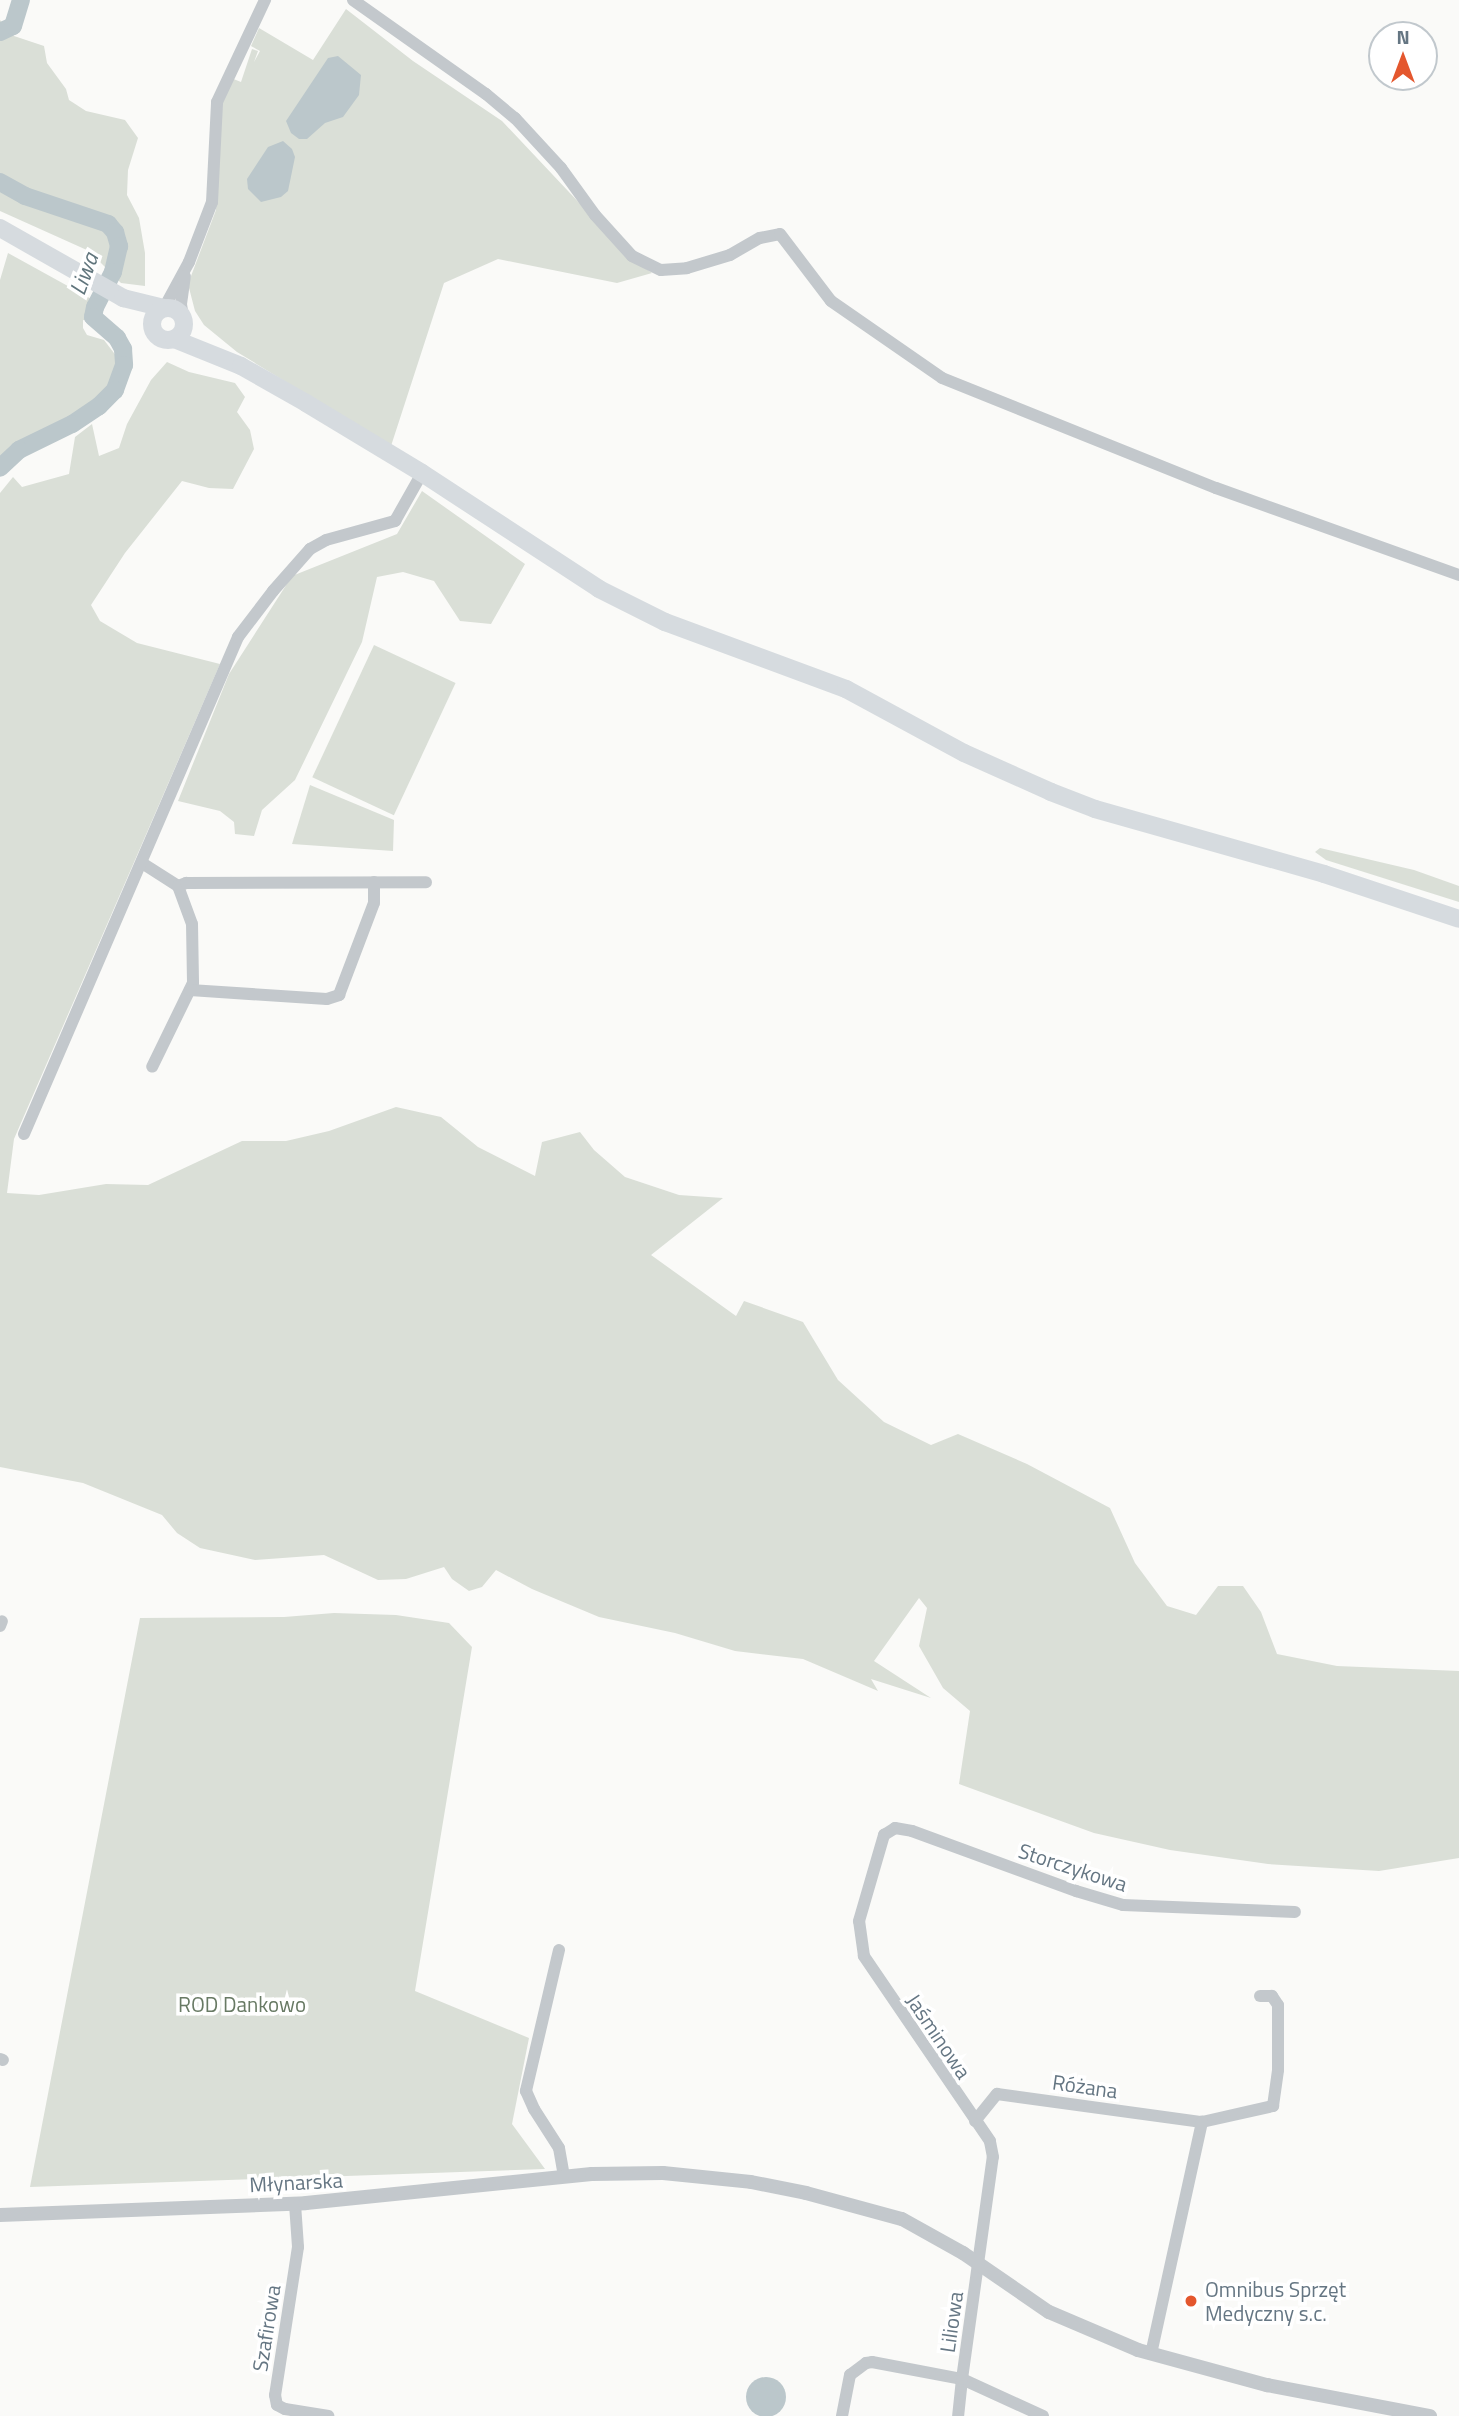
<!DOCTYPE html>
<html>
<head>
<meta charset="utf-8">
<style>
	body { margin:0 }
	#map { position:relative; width:1459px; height:2416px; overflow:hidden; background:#fafaf8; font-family:"Titillium Web",sans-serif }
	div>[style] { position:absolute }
	.green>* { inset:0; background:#dadfd7; transform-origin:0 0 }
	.water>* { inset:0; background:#bbc7cb }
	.round { border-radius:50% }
	.river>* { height:18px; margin:-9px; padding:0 9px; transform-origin:9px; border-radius:9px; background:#bbc7cb }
	.minor>* { height:12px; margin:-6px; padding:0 6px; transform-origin:6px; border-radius:6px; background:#c3c8cc }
	.tertiary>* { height:14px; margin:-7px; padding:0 7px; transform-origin:7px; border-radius:7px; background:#c3c8cc }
	.secondary>* { height:18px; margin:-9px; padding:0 9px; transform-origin:9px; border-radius:9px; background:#d6dbdf }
	.secondary>.ring { margin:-9px; padding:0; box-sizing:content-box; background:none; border:18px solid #d6dbdf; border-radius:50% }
	.dots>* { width:19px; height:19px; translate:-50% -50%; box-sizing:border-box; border:4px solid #fff; border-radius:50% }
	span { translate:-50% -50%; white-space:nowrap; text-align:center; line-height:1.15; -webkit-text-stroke:7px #fff; paint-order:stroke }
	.street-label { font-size:21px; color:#657683 }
	.park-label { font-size:21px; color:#687a64 }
	.poi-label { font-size:21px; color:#657683 }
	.left { translate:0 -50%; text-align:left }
	.water-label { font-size:23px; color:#60757c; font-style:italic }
	.north { position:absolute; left:1368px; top:21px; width:70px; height:70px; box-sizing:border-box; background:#fff; border:2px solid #c1c8cd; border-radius:50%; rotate:0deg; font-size:19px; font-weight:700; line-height:28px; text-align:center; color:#657683 }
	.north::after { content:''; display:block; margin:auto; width:24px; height:32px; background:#e4572e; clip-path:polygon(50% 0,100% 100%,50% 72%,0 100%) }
</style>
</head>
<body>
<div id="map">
	<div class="green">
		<div style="clip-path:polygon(346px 9px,413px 61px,502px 121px,633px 260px,652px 273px,617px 283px,498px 259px,444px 283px,391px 446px,237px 352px,204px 325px,195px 311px,188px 284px,216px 210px,219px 105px,231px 78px,241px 82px,252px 49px,258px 51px,254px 62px,260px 51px,251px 46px,259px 28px,313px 60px)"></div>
		<div style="clip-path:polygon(0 20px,14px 36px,44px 46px,47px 63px,66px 89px,69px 100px,86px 111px,125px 120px,138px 138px,128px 170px,127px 195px,139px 218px,145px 253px,145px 286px,121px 283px,89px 251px,0 211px)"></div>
		<div style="clip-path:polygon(8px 253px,95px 301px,89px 321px,83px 320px,83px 328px,87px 335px,104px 340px,117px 357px,112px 385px,90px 408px,35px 439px,17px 444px,0 459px,0 280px)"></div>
		<div style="clip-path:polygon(167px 362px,189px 372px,235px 383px,245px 397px,237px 412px,250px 430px,254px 449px,233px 489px,209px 488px,182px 481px,125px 553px,91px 605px,100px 621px,137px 643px,220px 664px,14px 1139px,7px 1193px,39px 1195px,106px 1184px,148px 1185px,242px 1141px,286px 1141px,329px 1131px,396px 1107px,441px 1117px,478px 1147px,535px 1176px,542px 1142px,580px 1132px,594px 1150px,625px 1177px,679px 1195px,723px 1198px,651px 1255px,736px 1316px,744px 1301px,803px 1322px,838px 1380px,884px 1422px,931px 1445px,958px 1434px,1027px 1464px,1110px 1508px,1135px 1563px,1167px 1606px,1196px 1615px,1218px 1586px,1243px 1586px,1261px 1612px,1277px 1654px,1337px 1666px,1459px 1671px,1459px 1858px,1379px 1871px,1268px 1864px,1170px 1850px,1094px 1833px,959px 1784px,970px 1711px,943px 1688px,919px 1646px,927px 1608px,919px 1598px,874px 1661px,931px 1698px,871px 1679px,878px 1691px,803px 1659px,735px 1651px,675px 1633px,599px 1617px,532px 1589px,496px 1570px,482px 1587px,469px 1591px,452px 1579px,444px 1567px,406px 1579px,378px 1580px,324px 1555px,255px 1560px,200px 1548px,177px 1533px,162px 1515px,83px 1483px,0 1467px,0 493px,13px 477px,22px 487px,69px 474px,75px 437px,92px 424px,99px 456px,119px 448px,127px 424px,151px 380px)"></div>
		<div style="clip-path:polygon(422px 491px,525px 564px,491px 624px,460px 621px,434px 581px,403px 572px,377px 577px,362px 642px,295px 780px,262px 810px,254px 836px,235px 834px,234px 822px,220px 811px,178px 801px,229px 674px,292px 576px,397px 534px)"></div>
		<div style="left:374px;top:645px;width:90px;height:146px;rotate:25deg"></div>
		<div style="clip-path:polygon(310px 785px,394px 820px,393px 851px,292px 844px)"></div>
		<div style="clip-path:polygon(1320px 848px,1414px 870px,1459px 886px,1459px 902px,1326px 860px,1315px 852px)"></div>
		<div style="clip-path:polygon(334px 1613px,396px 1615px,449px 1623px,472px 1647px,415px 1991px,529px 2038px,512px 2124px,545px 2169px,30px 2187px,140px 1618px,284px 1617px)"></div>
	</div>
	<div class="water">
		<div style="clip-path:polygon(338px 56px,361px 75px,359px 95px,343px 117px,325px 123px,307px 139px,299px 139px,291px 133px,286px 121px,328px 58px)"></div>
		<div style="clip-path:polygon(283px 141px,292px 149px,295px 157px,288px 191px,281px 197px,261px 202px,248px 189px,247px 179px,268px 147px)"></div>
		<div class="round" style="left:746px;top:2377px;width:40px;height:40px"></div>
	</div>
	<div class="river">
		<div style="left:0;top:32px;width:14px;rotate:-25deg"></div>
		<div style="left:13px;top:26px;width:27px;rotate:-73deg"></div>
		<div style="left:0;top:182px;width:29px;rotate:29deg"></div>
		<div style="left:25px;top:196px;width:88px;rotate:18.6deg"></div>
		<div style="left:108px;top:224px;width:11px;rotate:49deg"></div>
		<div style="left:115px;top:232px;width:15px;rotate:74deg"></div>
		<div style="left:119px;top:246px;width:27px;rotate:103deg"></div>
		<div style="left:113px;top:272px;width:39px;rotate:117deg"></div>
		<div style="left:95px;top:307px;width:10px;rotate:101deg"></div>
		<div style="left:93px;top:317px;width:32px;rotate:41deg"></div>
		<div style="left:117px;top:338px;width:13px;rotate:61deg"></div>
		<div style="left:123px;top:349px;width:16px;rotate:86deg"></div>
		<div style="left:124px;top:365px;width:27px;rotate:110deg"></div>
		<div style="left:115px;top:390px;width:23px;rotate:135deg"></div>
		<div style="left:99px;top:406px;width:32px;rotate:146deg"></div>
		<div style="left:72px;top:424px;width:59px;rotate:153.9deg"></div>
		<div style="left:19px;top:450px;width:26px;rotate:137deg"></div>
	</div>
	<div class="minor">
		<div style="left:353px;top:0;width:163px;rotate:35.3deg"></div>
		<div style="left:486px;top:94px;width:38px;rotate:40deg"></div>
		<div style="left:515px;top:118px;width:68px;rotate:47.4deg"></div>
		<div style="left:561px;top:168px;width:58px;rotate:54.1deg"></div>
		<div style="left:595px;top:215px;width:55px;rotate:47.9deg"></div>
		<div style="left:632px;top:256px;width:32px;rotate:26deg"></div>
		<div style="left:661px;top:270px;width:26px;rotate:-4deg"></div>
		<div style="left:687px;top:268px;width:45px;rotate:-16.8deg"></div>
		<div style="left:730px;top:255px;width:34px;rotate:-30deg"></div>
		<div style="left:760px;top:238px;width:20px;rotate:-11deg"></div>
		<div style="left:780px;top:234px;width:84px;rotate:52.7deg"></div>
		<div style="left:831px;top:301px;width:135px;rotate:34.7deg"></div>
		<div style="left:942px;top:378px;width:295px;rotate:21.9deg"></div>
		<div style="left:1216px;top:488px;width:258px;rotate:19.7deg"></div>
		<div style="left:164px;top:308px;width:52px;rotate:-61.5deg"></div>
		<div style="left:189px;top:262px;width:64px;rotate:-69deg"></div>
		<div style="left:212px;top:202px;width:100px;rotate:-87.1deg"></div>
		<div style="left:217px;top:102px;width:113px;rotate:-64.8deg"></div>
		<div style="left:183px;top:317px;width:13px;rotate:-99deg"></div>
		<div style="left:181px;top:304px;width:28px;rotate:-82deg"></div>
		<div style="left:142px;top:863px;width:43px;rotate:32.6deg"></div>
		<div style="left:178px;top:886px;width:40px;rotate:69.8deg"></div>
		<div style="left:192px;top:924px;width:59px;rotate:89deg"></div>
		<div style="left:193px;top:983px;width:93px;rotate:116deg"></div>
		<div style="left:178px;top:886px;width:9px;rotate:-21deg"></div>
		<div style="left:186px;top:883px;width:240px;rotate:-0.2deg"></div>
		<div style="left:190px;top:990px;width:137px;rotate:3.8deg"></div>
		<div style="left:327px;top:999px;width:13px;rotate:-18deg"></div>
		<div style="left:339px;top:995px;width:98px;rotate:-69.2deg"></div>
		<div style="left:374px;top:903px;width:21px;rotate:-90deg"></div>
		<div style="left:24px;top:1134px;width:541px;rotate:-66.7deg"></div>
		<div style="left:238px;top:637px;width:58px;rotate:-52.7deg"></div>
		<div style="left:273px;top:591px;width:56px;rotate:-48.6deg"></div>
		<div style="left:310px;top:549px;width:18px;rotate:-29deg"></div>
		<div style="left:326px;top:540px;width:72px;rotate:-15.4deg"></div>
		<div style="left:395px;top:521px;width:55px;rotate:-60.6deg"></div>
		<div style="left:0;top:1626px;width:5px;rotate:-68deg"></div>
		<div style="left:559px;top:1950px;width:145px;rotate:103.2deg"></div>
		<div style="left:526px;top:2091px;width:20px;rotate:66deg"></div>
		<div style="left:534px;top:2109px;width:46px;rotate:57.3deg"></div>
		<div style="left:559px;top:2148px;width:29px;rotate:80deg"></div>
		<div style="left:0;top:2059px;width:3px;rotate:18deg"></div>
		<div style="left:975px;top:2121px;width:35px;rotate:-51deg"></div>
		<div style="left:997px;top:2094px;width:207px;rotate:7.8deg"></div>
		<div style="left:1202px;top:2122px;width:73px;rotate:-12.7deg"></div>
		<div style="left:1273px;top:2106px;width:36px;rotate:-82deg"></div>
		<div style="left:1278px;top:2070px;width:65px;rotate:-90deg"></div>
		<div style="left:1278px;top:2005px;width:11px;rotate:-124deg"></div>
		<div style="left:1272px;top:1996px;width:12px;rotate:180deg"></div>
		<div style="left:295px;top:2204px;width:43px;rotate:86deg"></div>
		<div style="left:298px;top:2247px;width:150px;rotate:98.8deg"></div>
		<div style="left:275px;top:2395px;width:10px;rotate:79deg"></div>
		<div style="left:277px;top:2405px;width:9px;rotate:27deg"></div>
		<div style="left:285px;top:2409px;width:44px;rotate:9.2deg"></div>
		<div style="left:1151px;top:2354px;width:238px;rotate:-77.6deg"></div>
		<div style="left:842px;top:2416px;width:42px;rotate:-79deg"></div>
		<div style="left:850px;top:2375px;width:20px;rotate:-37deg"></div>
		<div style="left:866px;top:2363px;width:6px;rotate:-9deg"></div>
		<div style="left:872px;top:2362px;width:92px;rotate:10.7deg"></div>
		<div style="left:962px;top:2379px;width:37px;rotate:96deg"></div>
		<div style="left:1043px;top:2416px;width:89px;rotate:-155.4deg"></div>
		<div style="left:962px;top:2379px;width:224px;rotate:-82.1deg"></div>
		<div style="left:993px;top:2157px;width:16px;rotate:-101deg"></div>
		<div style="left:990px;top:2141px;width:224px;rotate:-124.3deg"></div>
		<div style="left:864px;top:1956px;width:35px;rotate:-98deg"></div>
		<div style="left:859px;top:1921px;width:90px;rotate:-73.8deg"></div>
		<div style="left:884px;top:1835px;width:13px;rotate:-32deg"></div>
		<div style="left:895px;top:1828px;width:17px;rotate:10deg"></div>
		<div style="left:912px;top:1831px;width:175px;rotate:20.1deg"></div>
		<div style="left:1076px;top:1891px;width:49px;rotate:16.6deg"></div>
		<div style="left:1123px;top:1905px;width:172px;rotate:2.3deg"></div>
	</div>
	<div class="tertiary">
		<div style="left:0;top:2215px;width:306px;rotate:-2.2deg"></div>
		<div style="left:306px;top:2203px;width:287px;rotate:-5.8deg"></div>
		<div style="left:592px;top:2174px;width:71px;rotate:-0.8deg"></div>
		<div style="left:663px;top:2173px;width:88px;rotate:5.8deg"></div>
		<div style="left:751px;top:2182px;width:56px;rotate:11.3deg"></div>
		<div style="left:806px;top:2193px;width:99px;rotate:15.2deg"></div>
		<div style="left:902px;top:2219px;width:70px;rotate:29.1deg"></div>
		<div style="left:963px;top:2253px;width:104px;rotate:34.5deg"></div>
		<div style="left:1049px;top:2312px;width:97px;rotate:23.1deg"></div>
		<div style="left:1138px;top:2350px;width:134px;rotate:15.2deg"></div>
		<div style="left:1267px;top:2385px;width:166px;rotate:10.8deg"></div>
	</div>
	<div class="secondary">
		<div style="left:0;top:228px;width:142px;rotate:29.6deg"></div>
		<div style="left:123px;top:298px;width:42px;rotate:13.7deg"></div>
		<div class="ring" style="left:152px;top:308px;width:14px;height:14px"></div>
		<div style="left:174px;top:339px;width:72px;rotate:21.9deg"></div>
		<div style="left:241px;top:366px;width:75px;rotate:29.6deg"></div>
		<div style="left:306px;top:403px;width:135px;rotate:31.1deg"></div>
		<div style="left:422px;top:473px;width:212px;rotate:33.2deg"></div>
		<div style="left:599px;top:589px;width:74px;rotate:26.6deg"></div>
		<div style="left:665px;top:622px;width:193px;rotate:20.3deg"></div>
		<div style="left:846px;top:689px;width:134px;rotate:28.5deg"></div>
		<div style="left:964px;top:753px;width:95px;rotate:24.1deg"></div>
		<div style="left:1051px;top:792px;width:47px;rotate:21.1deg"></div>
		<div style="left:1095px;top:809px;width:238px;rotate:15.8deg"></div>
		<div style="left:1324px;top:874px;width:142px;rotate:18.4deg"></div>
	</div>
	<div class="dots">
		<div style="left:1191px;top:2301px;background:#e4572e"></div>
	</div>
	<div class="street-label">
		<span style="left:1073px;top:1867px;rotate:18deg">Storczykowa</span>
		<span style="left:939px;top:2036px;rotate:56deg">Jaśminowa</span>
		<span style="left:1085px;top:2086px;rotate:8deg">Różana</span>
		<span style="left:296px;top:2182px;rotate:-3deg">Młynarska</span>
		<span style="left:951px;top:2322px;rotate:-82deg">Liliowa</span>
		<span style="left:266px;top:2328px;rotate:-81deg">Szafirowa</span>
	</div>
	<div class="park-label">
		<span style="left:242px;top:2004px">ROD Dankowo</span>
	</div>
	<div class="poi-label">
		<span class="left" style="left:1205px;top:2301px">Omnibus Sprzęt<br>Medyczny s.c.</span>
	</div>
	<div class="water-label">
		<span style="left:84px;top:274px;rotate:-70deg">Liwa</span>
	</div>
	<div class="north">N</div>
</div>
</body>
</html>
